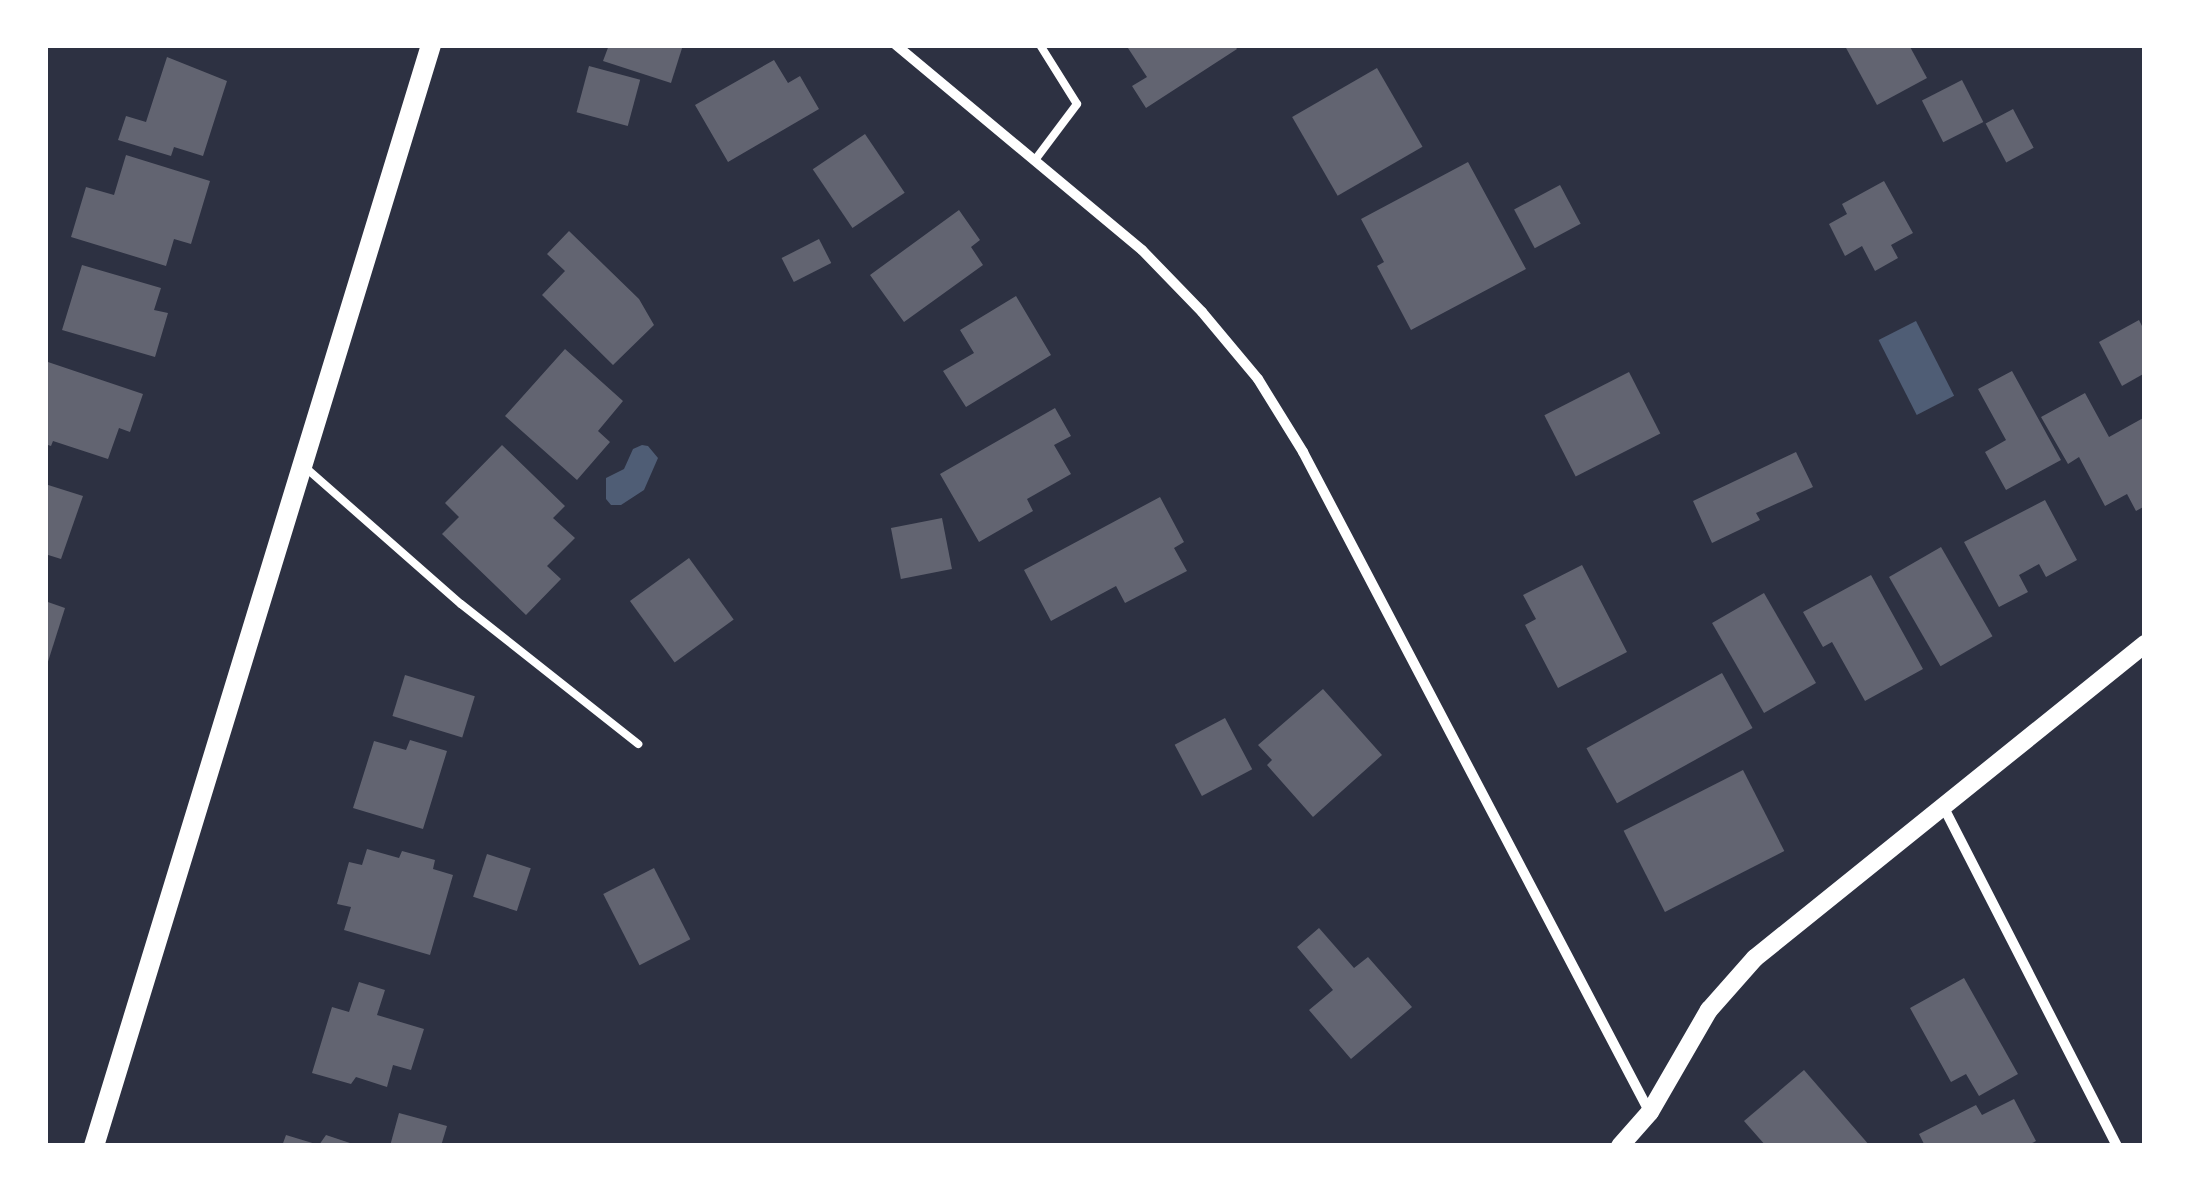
<!DOCTYPE html>
<html>
<head>
<meta charset="utf-8">
<style>
	body { margin:0 }
	#map { position:relative; width:2190px; height:1191px; overflow:hidden; background:#2d3142; font-family:Jost,sans-serif }
	div>[style] { position:absolute }
	.water>* { inset:0; background:#4f5d75; transform-origin:0 0 }
	.building>* { inset:0; background:#626471; transform-origin:0 0 }
	.service>* { height:8px; margin:-4px; padding:0 4px; transform-origin:4px; border-radius:4px; background:#fff }
	.minor>* { height:10px; margin:-5px; padding:0 5px; transform-origin:5px; border-radius:5px; background:#fff }
	.tertiary>* { height:18px; margin:-9px; padding:0 9px; transform-origin:9px; border-radius:9px; background:#fff }
	.secondary>* { height:20px; margin:-10px; padding:0 10px; transform-origin:10px; border-radius:10px; background:#fff }
	span { translate:-50% -50%; white-space:nowrap; text-align:center; line-height:1.15; -webkit-text-stroke:10px #fff; paint-order:stroke }
	.frame { position:absolute; inset:0; border:48px solid #fff; pointer-events:none }
</style>
</head>
<body>
<div id="map">
	<div class="water">
		<div style="left:1916px;top:321px;width:84px;height:42px;rotate:63deg"></div>
		<div style="clip-path:polygon(642px 445px,648px 446px,658px 458px,644px 490px,621px 505px,611px 505px,606px 499px,606px 478px,624px 469px,633px 449px)"></div>
	</div>
	<div class="building">
		<div style="clip-path:polygon(609px 45px,683px 45px,671px 83px,603px 61px)"></div>
		<div style="clip-path:polygon(1126px 45px,1234px 45px,1237px 49px,1146px 108px,1132px 86px,1147px 77px)"></div>
		<div style="clip-path:polygon(1909px 45px,1927px 78px,1877px 105px,1845px 46px)"></div>
		<div style="clip-path:polygon(167px 57px,227px 81px,203px 156px,174px 147px,171px 156px,118px 140px,126px 116px,146px 122px)"></div>
		<div style="clip-path:polygon(774px 60px,788px 83px,800px 76px,819px 109px,728px 162px,695px 105px)"></div>
		<div style="left:589px;top:66px;width:53px;height:48px;rotate:15deg"></div>
		<div style="left:1377px;top:68px;width:91px;height:98px;rotate:60deg"></div>
		<div style="left:1962px;top:80px;width:47px;height:45px;rotate:63deg"></div>
		<div style="left:2013px;top:109px;width:44px;height:31px;rotate:62deg"></div>
		<div style="left:865px;top:134px;width:71px;height:63px;rotate:56deg"></div>
		<div style="clip-path:polygon(126px 155px,210px 181px,191px 244px,174px 239px,166px 266px,71px 237px,86px 187px,114px 195px)"></div>
		<div style="clip-path:polygon(1468px 162px,1526px 269px,1411px 330px,1377px 266px,1384px 262px,1361px 219px)"></div>
		<div style="clip-path:polygon(1884px 181px,1913px 233px,1891px 245px,1898px 258px,1875px 271px,1862px 246px,1845px 256px,1829px 224px,1847px 214px,1842px 204px)"></div>
		<div style="left:1560px;top:185px;width:44px;height:52px;rotate:62deg"></div>
		<div style="clip-path:polygon(959px 210px,980px 240px,971px 247px,983px 265px,904px 322px,870px 275px)"></div>
		<div style="clip-path:polygon(569px 231px,639px 299px,654px 325px,613px 365px,542px 295px,565px 271px,547px 254px)"></div>
		<div style="left:819px;top:239px;width:27px;height:42px;rotate:63deg"></div>
		<div style="clip-path:polygon(82px 265px,161px 288px,154px 310px,168px 313px,155px 357px,62px 330px)"></div>
		<div style="clip-path:polygon(1016px 296px,1051px 355px,966px 407px,943px 371px,974px 353px,960px 330px)"></div>
		<div style="clip-path:polygon(2139px 320px,2145px 332px,2145px 373px,2122px 386px,2099px 342px)"></div>
		<div style="clip-path:polygon(565px 349px,623px 401px,598px 431px,610px 442px,577px 480px,505px 416px)"></div>
		<div style="clip-path:polygon(45px 361px,143px 394px,130px 432px,119px 428px,108px 459px,53px 441px,51px 446px,45px 444px)"></div>
		<div style="clip-path:polygon(2012px 371px,2061px 460px,2006px 490px,1985px 452px,2006px 440px,1978px 389px)"></div>
		<div style="left:1629px;top:372px;width:69px;height:95px;rotate:63deg"></div>
		<div style="clip-path:polygon(2085px 393px,2109px 437px,2145px 417px,2145px 506px,2136px 511px,2127px 494px,2105px 506px,2079px 457px,2068px 464px,2041px 417px)"></div>
		<div style="clip-path:polygon(1055px 408px,1071px 436px,1054px 445px,1071px 474px,1027px 499px,1033px 511px,979px 542px,940px 474px)"></div>
		<div style="clip-path:polygon(502px 445px,565px 506px,553px 518px,575px 538px,547px 566px,561px 579px,526px 615px,442px 534px,459px 517px,445px 503px)"></div>
		<div style="clip-path:polygon(1796px 452px,1813px 487px,1756px 513px,1760px 520px,1712px 543px,1693px 501px)"></div>
		<div style="clip-path:polygon(45px 484px,83px 496px,61px 559px,45px 554px)"></div>
		<div style="clip-path:polygon(1160px 497px,1184px 542px,1174px 548px,1187px 571px,1125px 603px,1116px 586px,1051px 621px,1024px 570px)"></div>
		<div style="clip-path:polygon(2045px 500px,2077px 560px,2046px 577px,2039px 564px,2019px 575px,2028px 592px,1999px 607px,1964px 542px)"></div>
		<div style="left:942px;top:518px;width:52px;height:52px;rotate:79deg"></div>
		<div style="left:1941px;top:547px;width:103px;height:60px;rotate:60deg"></div>
		<div style="left:689px;top:558px;width:76px;height:73px;rotate:54deg"></div>
		<div style="clip-path:polygon(1582px 565px,1627px 652px,1558px 688px,1525px 625px,1536px 619px,1523px 595px)"></div>
		<div style="clip-path:polygon(1871px 575px,1923px 669px,1865px 701px,1832px 642px,1823px 647px,1803px 612px)"></div>
		<div style="left:1764px;top:593px;width:104px;height:60px;rotate:60deg"></div>
		<div style="clip-path:polygon(45px 601px,65px 608px,46px 668px,45px 668px)"></div>
		<div style="left:1722px;top:673px;width:63px;height:155px;rotate:61deg"></div>
		<div style="left:405px;top:675px;width:73px;height:43px;rotate:17deg"></div>
		<div style="clip-path:polygon(1323px 689px,1382px 755px,1313px 817px,1267px 765px,1272px 760px,1258px 745px)"></div>
		<div style="left:1225px;top:718px;width:58px;height:57px;rotate:62deg"></div>
		<div style="clip-path:polygon(410px 740px,447px 751px,423px 829px,353px 808px,374px 741px,406px 750px)"></div>
		<div style="left:1743px;top:770px;width:91px;height:134px;rotate:63deg"></div>
		<div style="clip-path:polygon(367px 849px,399px 858px,402px 851px,435px 860px,433px 869px,453px 875px,430px 955px,344px 930px,351px 907px,337px 904px,349px 862px,362px 865px)"></div>
		<div style="left:487px;top:854px;width:46px;height:45px;rotate:18deg"></div>
		<div style="left:654px;top:868px;width:80px;height:57px;rotate:63deg"></div>
		<div style="clip-path:polygon(1319px 928px,1354px 968px,1368px 957px,1412px 1007px,1351px 1059px,1309px 1010px,1333px 990px,1297px 947px)"></div>
		<div style="clip-path:polygon(1964px 978px,2018px 1074px,1979px 1096px,1966px 1074px,1951px 1082px,1910px 1008px)"></div>
		<div style="clip-path:polygon(359px 982px,385px 990px,377px 1015px,424px 1029px,411px 1070px,393px 1065px,387px 1087px,356px 1077px,351px 1084px,312px 1073px,332px 1007px,349px 1012px)"></div>
		<div style="clip-path:polygon(1804px 1070px,1870px 1146px,1766px 1146px,1744px 1121px)"></div>
		<div style="clip-path:polygon(2014px 1099px,2036px 1141px,2027px 1146px,1925px 1146px,1919px 1134px,1976px 1105px,1982px 1115px)"></div>
		<div style="clip-path:polygon(399px 1113px,447px 1126px,441px 1146px,390px 1146px)"></div>
		<div style="clip-path:polygon(286px 1135px,319px 1145px,326px 1135px,359px 1146px,282px 1146px)"></div>
	</div>
	<div class="service">
		<div style="left:1035px;top:160px;width:70px;rotate:-53.1deg"></div>
		<div style="left:1077px;top:104px;width:70px;rotate:-122.1deg"></div>
		<div style="left:306px;top:468px;width:206px;rotate:41.3deg"></div>
		<div style="left:461px;top:604px;width:226px;rotate:38.3deg"></div>
	</div>
	<div class="minor">
		<div style="left:896px;top:45px;width:320px;rotate:39.8deg"></div>
		<div style="left:1142px;top:250px;width:86px;rotate:45.9deg"></div>
		<div style="left:1202px;top:312px;width:87px;rotate:50.1deg"></div>
		<div style="left:1258px;top:379px;width:86px;rotate:58.3deg"></div>
		<div style="left:1303px;top:452px;width:744px;rotate:62.3deg"></div>
		<div style="left:1943px;top:806px;width:382px;rotate:62.9deg"></div>
	</div>
	<div class="tertiary">
		<div style="left:1620px;top:1146px;width:45px;rotate:-48.6deg"></div>
		<div style="left:1650px;top:1112px;width:118px;rotate:-60deg"></div>
		<div style="left:1709px;top:1010px;width:69px;rotate:-48.5deg"></div>
		<div style="left:1755px;top:958px;width:501px;rotate:-38.84deg"></div>
	</div>
	<div class="secondary">
		<div style="left:94px;top:1146px;width:1151px;rotate:-72.98deg"></div>
	</div>
	<div class="frame"></div>
</div>
</body>
</html>
